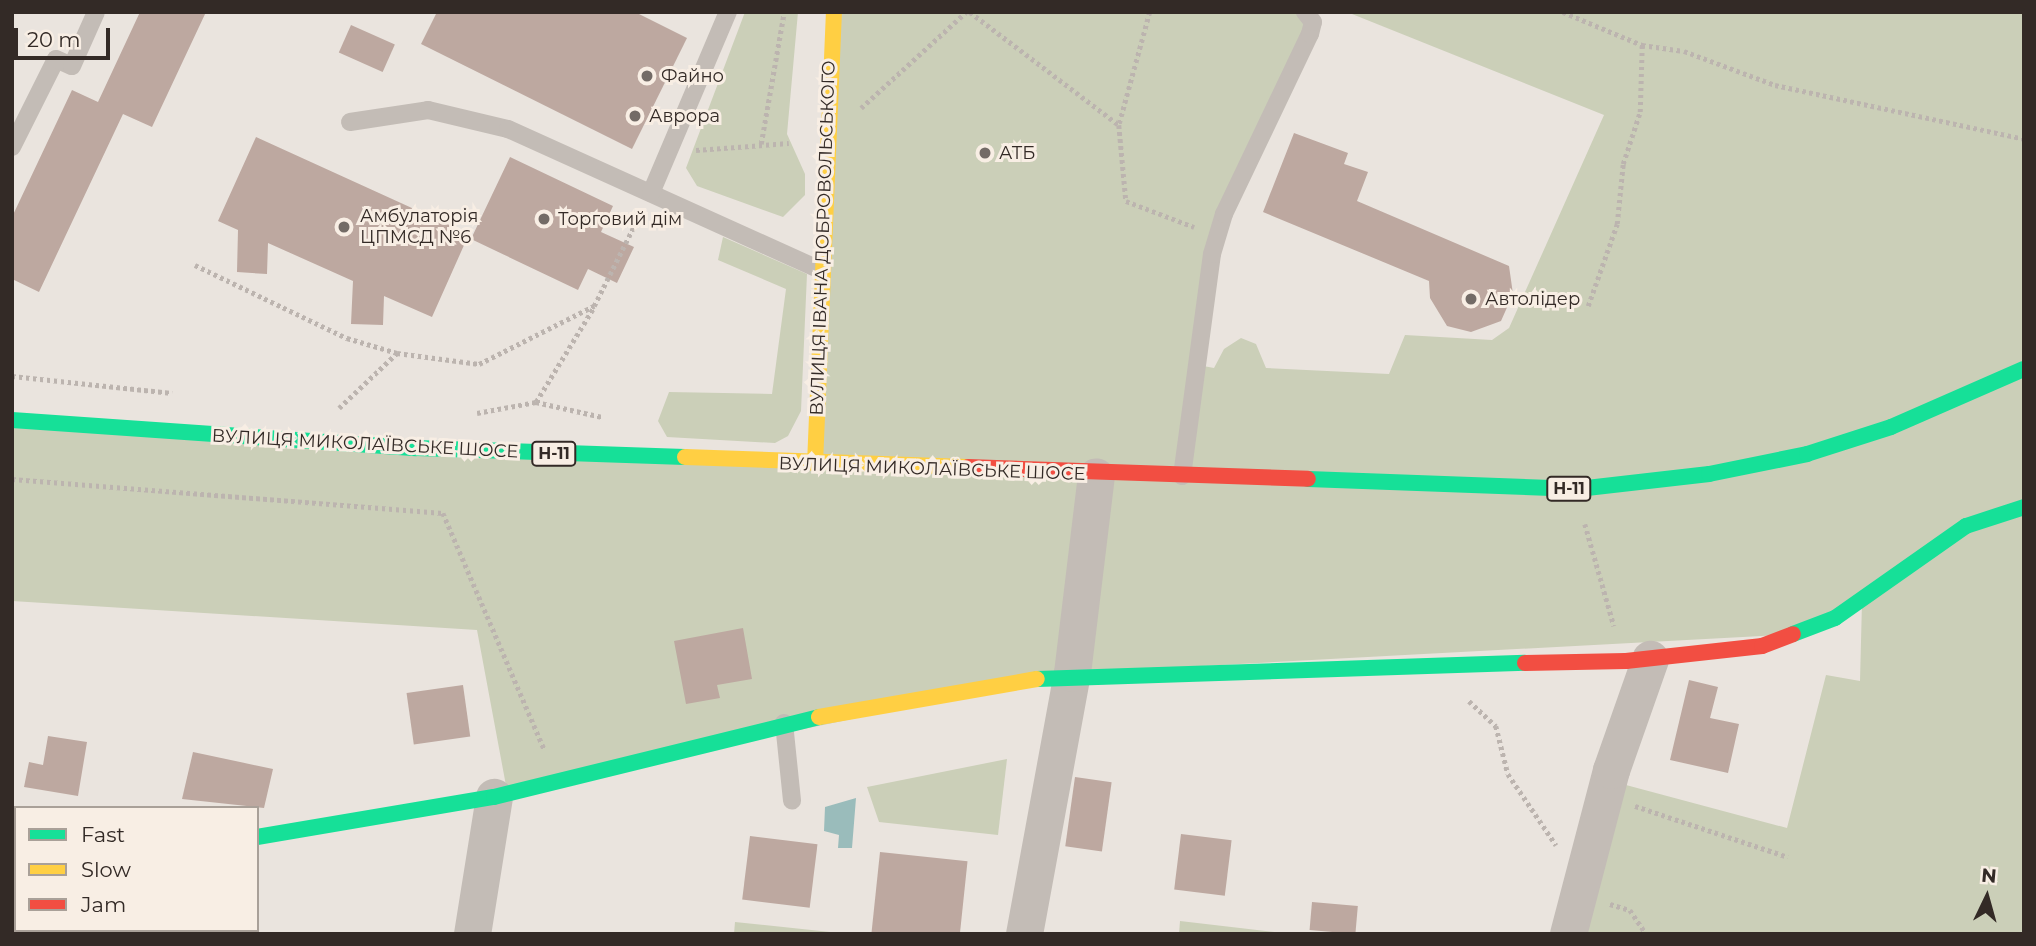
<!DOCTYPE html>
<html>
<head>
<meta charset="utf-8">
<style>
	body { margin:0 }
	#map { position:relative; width:2036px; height:946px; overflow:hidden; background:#eae4de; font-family:Montserrat,sans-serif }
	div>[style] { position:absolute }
	.green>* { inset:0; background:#cbcfb8 }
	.water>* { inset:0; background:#9abcbb }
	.building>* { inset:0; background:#bda8a0; transform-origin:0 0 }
	.path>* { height:4.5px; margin-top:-2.25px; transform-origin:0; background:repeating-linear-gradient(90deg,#bcb4af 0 3.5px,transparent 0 7px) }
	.lane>* { height:18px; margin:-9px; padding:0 9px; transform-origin:9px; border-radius:9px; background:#c3bcb6 }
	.street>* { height:37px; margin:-18.5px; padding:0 18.5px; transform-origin:18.5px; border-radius:18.5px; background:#c3bcb6 }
	.fast>* { height:16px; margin:-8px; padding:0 8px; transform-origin:8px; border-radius:8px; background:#16e098 }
	.slow>* { height:16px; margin:-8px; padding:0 8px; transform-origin:8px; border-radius:8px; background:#ffcf43 }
	.jam>* { height:16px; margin:-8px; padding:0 8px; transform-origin:8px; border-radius:8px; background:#f24e42 }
	.dots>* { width:19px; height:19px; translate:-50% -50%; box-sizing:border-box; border:4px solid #f8eee4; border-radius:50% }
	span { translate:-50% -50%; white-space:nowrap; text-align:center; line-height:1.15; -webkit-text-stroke:6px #f8eee4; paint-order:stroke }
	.shield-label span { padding:2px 5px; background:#f8eee4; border:2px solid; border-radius:5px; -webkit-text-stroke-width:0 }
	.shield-label { font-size:16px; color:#332a26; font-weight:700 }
	.poi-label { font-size:18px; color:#332a26 }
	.left { translate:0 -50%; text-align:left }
	.street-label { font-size:18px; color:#332a26 }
	.frame { position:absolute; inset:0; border:14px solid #332a26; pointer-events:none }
	.legend { position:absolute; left:14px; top:806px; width:245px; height:126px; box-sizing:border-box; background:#f8eee4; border:2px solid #a9a098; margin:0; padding:9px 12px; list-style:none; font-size:21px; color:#332a26 }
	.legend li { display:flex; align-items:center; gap:14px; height:35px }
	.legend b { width:35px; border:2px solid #a9a098 }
	.north { position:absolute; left:1952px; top:862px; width:70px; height:70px; -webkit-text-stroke:5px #f8eee4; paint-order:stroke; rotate:5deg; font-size:19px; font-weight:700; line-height:28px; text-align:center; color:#332a26 }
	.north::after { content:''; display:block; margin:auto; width:24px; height:32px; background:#332a26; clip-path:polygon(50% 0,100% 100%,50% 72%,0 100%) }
	.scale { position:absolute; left:14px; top:28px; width:96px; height:32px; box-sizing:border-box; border:4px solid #332a26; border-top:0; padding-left:9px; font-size:21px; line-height:24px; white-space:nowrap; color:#332a26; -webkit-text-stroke:5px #f8eee4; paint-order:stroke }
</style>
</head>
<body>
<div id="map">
	<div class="green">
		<div style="clip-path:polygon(745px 12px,798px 12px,787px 134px,805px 174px,805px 195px,783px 217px,697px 186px,686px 168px)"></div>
		<div style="clip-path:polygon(834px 12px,1317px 12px,1224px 214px,1198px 365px,1214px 368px,1224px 349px,1241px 338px,1256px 344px,1266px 368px,1389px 374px,1405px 335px,1492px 340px,1509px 328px,1604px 115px,1347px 12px,2024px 12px,2024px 934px,1582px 934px,1626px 785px,1787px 828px,1826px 675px,1860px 681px,1862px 602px,1798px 634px,1072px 673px,507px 791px,477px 630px,12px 601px,12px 420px,815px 464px)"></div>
		<div style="clip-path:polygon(723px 237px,807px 274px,801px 411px,788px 436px,775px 443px,667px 437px,658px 421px,669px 392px,772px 394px,786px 289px,718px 260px)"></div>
		<div style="clip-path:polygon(1007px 759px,998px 835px,879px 822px,867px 787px)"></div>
		<div style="clip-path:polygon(1180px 921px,1283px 933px,1283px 934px,1179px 934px)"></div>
		<div style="clip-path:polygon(735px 922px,849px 934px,734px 934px)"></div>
	</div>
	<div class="water">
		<div style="clip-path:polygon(856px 798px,852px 848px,838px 848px,839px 835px,824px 831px,825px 807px)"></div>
	</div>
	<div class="building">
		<div style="clip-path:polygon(140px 12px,206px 12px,152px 127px,123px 114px,39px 292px,12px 279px,12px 217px,72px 90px,98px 102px)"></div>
		<div style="clip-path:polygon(437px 12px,635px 12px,687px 38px,632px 149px,421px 44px)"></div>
		<div style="left:351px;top:25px;width:48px;height:30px;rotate:24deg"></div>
		<div style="clip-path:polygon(1294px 133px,1348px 153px,1344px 164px,1368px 172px,1357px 201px,1509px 266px,1513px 294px,1501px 321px,1471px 332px,1447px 326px,1430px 298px,1429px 281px,1263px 212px)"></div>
		<div style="clip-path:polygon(256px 137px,469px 234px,432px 317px,384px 296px,383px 325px,351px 324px,353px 281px,268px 243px,267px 274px,237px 272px,238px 230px,218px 221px)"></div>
		<div style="clip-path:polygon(510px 157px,613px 206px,601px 232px,634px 247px,617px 283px,588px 269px,578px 290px,471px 239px)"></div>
		<div style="clip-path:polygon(743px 628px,752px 679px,717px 685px,720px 698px,686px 704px,674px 641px)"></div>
		<div style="clip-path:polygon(1689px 680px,1718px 687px,1710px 718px,1739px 724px,1728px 773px,1670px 760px)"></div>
		<div style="left:463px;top:685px;width:52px;height:57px;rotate:82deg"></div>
		<div style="clip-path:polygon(48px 736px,87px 742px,78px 796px,24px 787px,29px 762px,43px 765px)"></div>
		<div style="clip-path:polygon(193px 752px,273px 769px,264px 808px,182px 799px)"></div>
		<div style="left:1075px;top:777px;width:37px;height:70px;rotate:8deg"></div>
		<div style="left:1181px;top:834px;width:51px;height:56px;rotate:7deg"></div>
		<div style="left:750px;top:836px;width:68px;height:64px;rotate:7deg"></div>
		<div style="left:880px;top:852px;width:88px;height:82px;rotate:6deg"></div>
		<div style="left:1312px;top:902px;width:46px;height:28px;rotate:5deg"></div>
	</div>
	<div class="path">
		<div style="left:970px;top:12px;width:187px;rotate:37.2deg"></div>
		<div style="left:1150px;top:12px;width:117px;rotate:105.3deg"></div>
		<div style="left:1119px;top:125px;width:76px;rotate:84.7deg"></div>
		<div style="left:1126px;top:201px;width:73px;rotate:20.9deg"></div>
		<div style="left:1563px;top:12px;width:86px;rotate:22.7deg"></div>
		<div style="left:1642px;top:45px;width:42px;rotate:8.1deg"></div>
		<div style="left:1684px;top:51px;width:97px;rotate:20.5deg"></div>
		<div style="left:1775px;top:85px;width:255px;rotate:12.2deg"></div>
		<div style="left:861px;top:108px;width:142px;rotate:-42.4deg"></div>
		<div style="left:761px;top:144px;width:134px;rotate:-80.1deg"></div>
		<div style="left:696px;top:150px;width:93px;rotate:-4.3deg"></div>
		<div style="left:195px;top:265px;width:169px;rotate:25.7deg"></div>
		<div style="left:347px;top:338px;width:52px;rotate:16.7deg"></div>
		<div style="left:397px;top:353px;width:83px;rotate:7.6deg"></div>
		<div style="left:479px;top:364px;width:129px;rotate:-26.8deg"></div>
		<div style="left:594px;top:306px;width:101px;rotate:-63.4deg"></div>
		<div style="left:1588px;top:306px;width:87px;rotate:-70.5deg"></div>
		<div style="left:1617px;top:224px;width:60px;rotate:-84.3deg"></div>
		<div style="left:1623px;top:164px;width:55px;rotate:-71.9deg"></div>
		<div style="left:1640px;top:112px;width:67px;rotate:-88.3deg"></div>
		<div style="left:12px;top:376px;width:161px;rotate:6.1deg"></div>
		<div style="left:536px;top:402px;width:111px;rotate:-58.6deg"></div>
		<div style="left:339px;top:408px;width:80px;rotate:-43.5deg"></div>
		<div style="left:477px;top:413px;width:60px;rotate:-10.6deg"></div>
		<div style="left:536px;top:402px;width:68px;rotate:12.8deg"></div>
		<div style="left:12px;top:479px;width:432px;rotate:4.5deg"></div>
		<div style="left:443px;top:513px;width:257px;rotate:66.8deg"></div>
		<div style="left:1585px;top:524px;width:106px;rotate:74.1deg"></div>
		<div style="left:1469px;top:701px;width:37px;rotate:43deg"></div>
		<div style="left:1496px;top:726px;width:49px;rotate:76deg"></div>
		<div style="left:1508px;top:774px;width:86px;rotate:55.9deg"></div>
		<div style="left:1635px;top:806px;width:161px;rotate:18.4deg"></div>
		<div style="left:1610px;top:904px;width:21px;rotate:17deg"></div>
		<div style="left:1630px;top:910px;width:29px;rotate:56deg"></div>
	</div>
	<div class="lane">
		<div style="left:350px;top:122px;width:79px;rotate:-8.7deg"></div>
		<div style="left:428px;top:110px;width:82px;rotate:13.4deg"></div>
		<div style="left:508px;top:129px;width:340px;rotate:24.3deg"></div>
		<div style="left:12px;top:147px;width:98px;rotate:-63.4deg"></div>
		<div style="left:56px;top:59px;width:17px;rotate:24deg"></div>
		<div style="left:72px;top:66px;width:59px;rotate:-66deg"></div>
		<div style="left:651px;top:193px;width:197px;rotate:-67deg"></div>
		<div style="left:1182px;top:476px;width:224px;rotate:-82.3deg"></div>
		<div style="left:1212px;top:254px;width:42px;rotate:-73.3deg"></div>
		<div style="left:1224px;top:214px;width:199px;rotate:-64.5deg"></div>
		<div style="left:1310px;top:34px;width:12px;rotate:-76deg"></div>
		<div style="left:1313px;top:22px;width:13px;rotate:-129deg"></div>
		<div style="left:784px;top:723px;width:78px;rotate:84.1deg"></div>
	</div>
	<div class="street">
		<div style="left:12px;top:880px;width:4px;rotate:-14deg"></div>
		<div style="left:472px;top:934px;width:139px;rotate:-80.9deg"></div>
		<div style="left:1024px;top:934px;width:265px;rotate:-79.6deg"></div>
		<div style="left:1072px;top:673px;width:198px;rotate:-83.1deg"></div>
		<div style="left:1568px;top:934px;width:170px;rotate:-75.3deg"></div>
		<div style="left:1611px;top:770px;width:118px;rotate:-70.6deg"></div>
	</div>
	<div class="fast">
		<div style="left:12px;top:420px;width:405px;rotate:4deg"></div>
		<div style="left:416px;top:448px;width:269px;rotate:1.9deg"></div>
		<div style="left:1308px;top:479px;width:270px;rotate:2.1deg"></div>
		<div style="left:1578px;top:489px;width:132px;rotate:-6.5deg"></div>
		<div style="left:1709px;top:474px;width:100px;rotate:-11.5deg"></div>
		<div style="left:1807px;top:454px;width:88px;rotate:-17.8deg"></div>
		<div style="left:1891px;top:427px;width:145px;rotate:-23.6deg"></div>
		<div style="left:1793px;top:634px;width:45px;rotate:-20.9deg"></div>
		<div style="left:1835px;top:618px;width:160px;rotate:-35.1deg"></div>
		<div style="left:1966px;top:526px;width:61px;rotate:-18.1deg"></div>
		<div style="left:1037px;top:679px;width:488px;rotate:-1.9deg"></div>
		<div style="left:257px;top:837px;width:240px;rotate:-9.6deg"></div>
		<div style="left:494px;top:797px;width:335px;rotate:-13.8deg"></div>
	</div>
	<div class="slow">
		<div style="left:685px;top:457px;width:283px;rotate:2deg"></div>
		<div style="left:815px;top:464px;width:452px;rotate:-87.6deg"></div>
		<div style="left:819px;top:717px;width:221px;rotate:-9.9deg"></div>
	</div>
	<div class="jam">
		<div style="left:968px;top:467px;width:340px;rotate:2deg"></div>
		<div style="left:1525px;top:663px;width:101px;rotate:-1.1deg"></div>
		<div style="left:1626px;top:661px;width:137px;rotate:-6.3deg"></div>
		<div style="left:1762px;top:646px;width:33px;rotate:-21deg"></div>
	</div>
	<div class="dots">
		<div style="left:647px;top:76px;background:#736b66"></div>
		<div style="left:635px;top:116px;background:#736b66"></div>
		<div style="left:985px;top:153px;background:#736b66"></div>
		<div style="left:544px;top:219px;background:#736b66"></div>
		<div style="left:344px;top:227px;background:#736b66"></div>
		<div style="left:1471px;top:299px;background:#736b66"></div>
	</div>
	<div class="shield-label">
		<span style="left:554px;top:454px">Н-11</span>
		<span style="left:1569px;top:489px">Н-11</span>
	</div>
	<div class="poi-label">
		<span class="left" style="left:661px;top:76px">Файно</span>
		<span class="left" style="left:649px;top:116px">Аврора</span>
		<span class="left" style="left:999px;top:153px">АТБ</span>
		<span class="left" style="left:360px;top:227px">Амбулаторія<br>ЦПМСД №6</span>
		<span class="left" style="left:558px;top:219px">Торговий дім</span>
		<span class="left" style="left:1485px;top:299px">Автолідер</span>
	</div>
	<div class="street-label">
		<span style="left:823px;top:238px;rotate:-88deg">ВУЛИЦЯ ІВАНА ДОБРОВОЛЬСЬКОГО</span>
		<span style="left:365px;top:444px;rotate:3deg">ВУЛИЦЯ МИКОЛАЇВСЬКЕ ШОСЕ</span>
		<span style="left:932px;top:469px;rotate:2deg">ВУЛИЦЯ МИКОЛАЇВСЬКЕ ШОСЕ</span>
	</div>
	<div class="frame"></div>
	<ul class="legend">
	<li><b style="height:9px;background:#16e098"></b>Fast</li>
	<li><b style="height:9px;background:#ffcf43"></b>Slow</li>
	<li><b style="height:9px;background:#f24e42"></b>Jam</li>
	</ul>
	<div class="north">N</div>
	<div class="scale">20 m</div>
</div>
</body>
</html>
